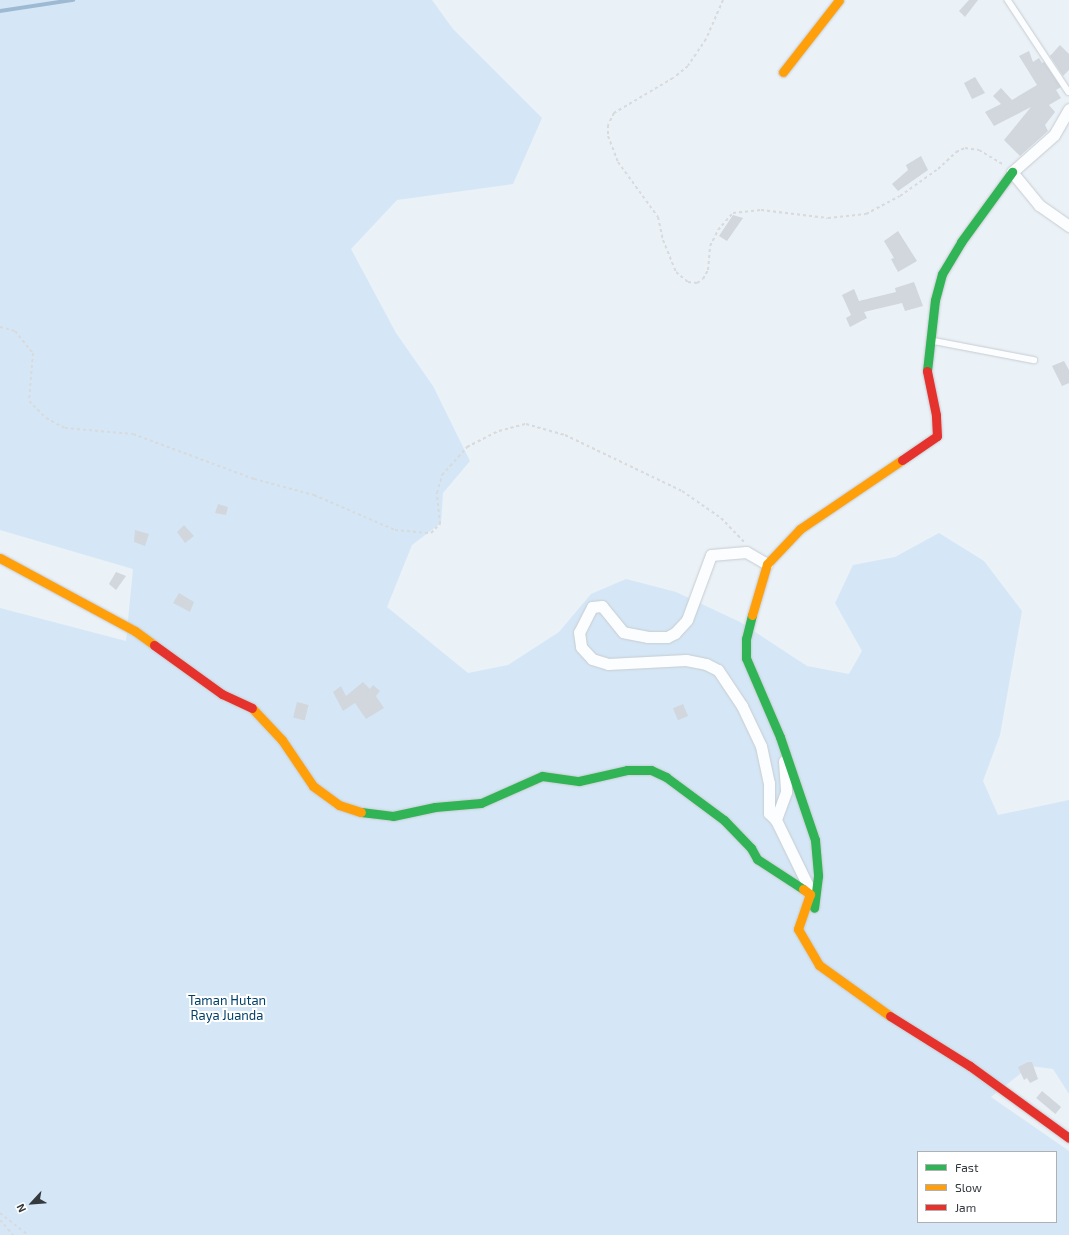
<!DOCTYPE html>
<html>
<head>
<meta charset="utf-8">
<style>
	body { margin:0 }
	#map { position:relative; width:1069px; height:1235px; overflow:hidden; background:#eaf1f7; font-family:"Exo 2",sans-serif }
	div>[style] { position:absolute }
	.green>* { inset:0; background:#d5e7f6 }
	.stream>* { height:3.5px; margin:-1.75px; padding:0 1.75px; transform-origin:1.75px; border-radius:1.75px; background:#9ebad2 }
	.building>* { inset:0; background:#d1d7dc; transform-origin:0 0 }
	.path>* { height:2px; margin-top:-1px; transform-origin:0; background:repeating-linear-gradient(90deg,#d8dadc 0 3px,transparent 0 6px) }
	.roads { filter:drop-shadow(0 0 1px #c7ccd1) drop-shadow(0 0 1px #c7ccd1) }
	.lane>* { height:5.5px; margin:-2.75px; padding:0 2.75px; transform-origin:2.75px; border-radius:2.75px; background:#fcfdfe }
	.street>* { height:11px; margin:-5.5px; padding:0 5.5px; transform-origin:5.5px; border-radius:5.5px; background:#fcfdfe }
	.fast>* { height:9px; margin:-4.5px; padding:0 4.5px; transform-origin:4.5px; border-radius:4.5px; background:#30b455 }
	.slow>* { height:9px; margin:-4.5px; padding:0 4.5px; transform-origin:4.5px; border-radius:4.5px; background:#ff9f0a }
	.jam>* { height:9px; margin:-4.5px; padding:0 4.5px; transform-origin:4.5px; border-radius:4.5px; background:#e5322d }
	span { translate:-50% -50%; white-space:nowrap; text-align:center; line-height:1.15; -webkit-text-stroke:4px #fff; paint-order:stroke }
	.park-label { font-size:13px; color:#004069 }
	.legend { position:absolute; left:917px; top:1151px; width:140px; height:72px; box-sizing:border-box; background:#fff; border:1px solid #aeb0b2; margin:0; padding:5px 7px; list-style:none; font-size:12px; color:#353a3f }
	.legend li { display:flex; align-items:center; gap:8px; height:20px }
	.legend b { width:20px; border:1px solid #aeb0b2 }
	.north { position:absolute; left:12px; top:1183px; width:40px; height:40px; -webkit-text-stroke:3px #fff; paint-order:stroke; rotate:244deg; font-size:11px; font-weight:700; line-height:16px; text-align:center; color:#353a3f }
	.north::after { content:''; display:block; margin:auto; width:14px; height:18px; background:#353a3f; clip-path:polygon(50% 0,100% 100%,50% 72%,0 100%) }
</style>
</head>
<body>
<div id="map">
	<div class="green">
		<div style="clip-path:polygon(evenodd,0 0,432px 0,453px 29px,542px 118px,513px 184px,397px 200px,351px 249px,396px 333px,433px 386px,470px 461px,443px 493px,441px 523px,412px 545px,387px 607px,468px 673px,508px 665px,559px 632px,591px 594px,626px 579px,676px 592px,740px 622px,807px 666px,849px 674px,862px 651px,835px 603px,853px 565px,895px 557px,939px 533px,984px 561px,1022px 611px,1000px 735px,983px 781px,998px 815px,1069px 800px,1069px 1094px,1053px 1069px,1030px 1066px,991px 1097px,1069px 1151px,1069px 1235px,0 1235px,0 608px,126px 641px,133px 569px,0 530px,0 0,918px 1152px,1056px 1152px,1056px 1222px,918px 1222px,918px 1152px)"></div>
	</div>
	<div class="stream">
		<div style="left:0;top:11px;width:74px;rotate:-8.6deg"></div>
	</div>
	<div class="building">
		<div style="clip-path:polygon(969px 0,978px 0,965px 17px,959px 11px)"></div>
		<div style="clip-path:polygon(1060px 45px,1069px 54px,1069px 70px,1063px 76px,1050px 56px)"></div>
		<div style="clip-path:polygon(1029px 51px,1033px 62px,1039px 58px,1042px 63px,1044px 62px,1061px 87px,1056px 90px,1061px 98px,1049px 105px,1055px 112px,1045px 125px,1048px 131px,1020px 156px,1004px 140px,1031px 107px,994px 126px,985px 112px,1001px 104px,993px 96px,1001px 88px,1012px 100px,1037px 85px,1019px 56px)"></div>
		<div style="clip-path:polygon(975px 77px,985px 93px,972px 99px,964px 83px)"></div>
		<div style="clip-path:polygon(921px 156px,928px 170px,898px 191px,892px 184px,908px 170px,906px 165px)"></div>
		<div style="clip-path:polygon(733px 215px,743px 218px,727px 241px,719px 236px)"></div>
		<div style="clip-path:polygon(898px 231px,917px 261px,898px 272px,891px 259px,894px 258px,884px 241px)"></div>
		<div style="clip-path:polygon(914px 282px,923px 306px,905px 311px,902px 303px,864px 312px,867px 318px,850px 327px,846px 318px,851px 315px,842px 295px,854px 289px,859px 301px,896px 292px,895px 288px)"></div>
		<div style="clip-path:polygon(1064px 361px,1069px 370px,1069px 383px,1062px 386px,1052px 366px)"></div>
		<div style="clip-path:polygon(218px 504px,228px 507px,226px 515px,215px 513px)"></div>
		<div style="clip-path:polygon(184px 525px,194px 536px,185px 543px,177px 532px)"></div>
		<div style="clip-path:polygon(135px 530px,149px 534px,145px 546px,134px 542px)"></div>
		<div style="clip-path:polygon(116px 572px,126px 576px,116px 590px,109px 584px)"></div>
		<div style="clip-path:polygon(179px 593px,194px 602px,190px 612px,173px 603px)"></div>
		<div style="clip-path:polygon(363px 682px,370px 689px,373px 685px,380px 691px,376px 696px,384px 708px,366px 719px,355px 703px,343px 711px,333px 692px,341px 686px,346px 696px)"></div>
		<div style="left:297px;top:702px;width:12px;height:16px;rotate:14deg"></div>
		<div style="left:683px;top:704px;width:13px;height:11px;rotate:67deg"></div>
		<div style="clip-path:polygon(1028px 1062px,1032px 1062px,1038px 1079px,1030px 1083px,1027px 1078px,1024px 1080px,1018px 1067px)"></div>
		<div style="left:1042px;top:1091px;width:25px;height:9px;rotate:40deg"></div>
	</div>
	<div class="path">
		<div style="left:723px;top:0;width:43px;rotate:113.6deg"></div>
		<div style="left:706px;top:39px;width:32px;rotate:124deg"></div>
		<div style="left:688px;top:66px;width:19px;rotate:141deg"></div>
		<div style="left:673px;top:78px;width:69px;rotate:149.3deg"></div>
		<div style="left:614px;top:113px;width:13px;rotate:117deg"></div>
		<div style="left:608px;top:125px;width:11px;rotate:90deg"></div>
		<div style="left:608px;top:136px;width:28px;rotate:69deg"></div>
		<div style="left:618px;top:162px;width:68px;rotate:54deg"></div>
		<div style="left:658px;top:217px;width:24px;rotate:78deg"></div>
		<div style="left:663px;top:240px;width:35px;rotate:68deg"></div>
		<div style="left:676px;top:272px;width:16px;rotate:40deg"></div>
		<div style="left:688px;top:282px;width:9px;rotate:6deg"></div>
		<div style="left:697px;top:283px;width:7px;rotate:-34deg"></div>
		<div style="left:703px;top:279px;width:10px;rotate:-61deg"></div>
		<div style="left:708px;top:270px;width:24px;rotate:-85deg"></div>
		<div style="left:710px;top:246px;width:18px;rotate:-63deg"></div>
		<div style="left:718px;top:230px;width:23px;rotate:-49deg"></div>
		<div style="left:733px;top:213px;width:28px;rotate:-6deg"></div>
		<div style="left:761px;top:210px;width:67px;rotate:6.8deg"></div>
		<div style="left:828px;top:218px;width:38px;rotate:-6deg"></div>
		<div style="left:866px;top:214px;width:38px;rotate:-28deg"></div>
		<div style="left:900px;top:196px;width:47px;rotate:-35.4deg"></div>
		<div style="left:938px;top:169px;width:25px;rotate:-43deg"></div>
		<div style="left:956px;top:152px;width:10px;rotate:-24deg"></div>
		<div style="left:965px;top:148px;width:14px;rotate:8deg"></div>
		<div style="left:979px;top:150px;width:27px;rotate:31deg"></div>
		<div style="left:0;top:327px;width:16px;rotate:15deg"></div>
		<div style="left:15px;top:331px;width:28px;rotate:51deg"></div>
		<div style="left:33px;top:353px;width:48px;rotate:94.8deg"></div>
		<div style="left:29px;top:401px;width:24px;rotate:45deg"></div>
		<div style="left:46px;top:418px;width:21px;rotate:28deg"></div>
		<div style="left:65px;top:428px;width:68px;rotate:5deg"></div>
		<div style="left:133px;top:434px;width:129px;rotate:20.4deg"></div>
		<div style="left:254px;top:479px;width:62px;rotate:14.9deg"></div>
		<div style="left:314px;top:495px;width:88px;rotate:23.4deg"></div>
		<div style="left:395px;top:530px;width:36px;rotate:5deg"></div>
		<div style="left:431px;top:533px;width:13px;rotate:-45deg"></div>
		<div style="left:440px;top:524px;width:31px;rotate:-96deg"></div>
		<div style="left:437px;top:493px;width:19px;rotate:-74deg"></div>
		<div style="left:442px;top:475px;width:38px;rotate:-48deg"></div>
		<div style="left:467px;top:447px;width:36px;rotate:-27deg"></div>
		<div style="left:499px;top:431px;width:28px;rotate:-15deg"></div>
		<div style="left:526px;top:424px;width:41px;rotate:15.8deg"></div>
		<div style="left:565px;top:435px;width:130px;rotate:25.6deg"></div>
		<div style="left:682px;top:491px;width:47px;rotate:34.7deg"></div>
		<div style="left:721px;top:518px;width:33px;rotate:46deg"></div>
		<div style="left:0;top:1213px;width:36px;rotate:38deg"></div>
		<div style="left:0;top:1220px;width:20px;rotate:49deg"></div>
	</div>
	<div class="roads">
		<div class="lane">
			<div style="left:1008px;top:0;width:110px;rotate:56.5deg"></div>
			<div style="left:934px;top:341px;width:102px;rotate:10.8deg"></div>
		</div>
		<div class="street">
			<div style="left:1069px;top:109px;width:30px;rotate:120deg"></div>
			<div style="left:1054px;top:135px;width:56px;rotate:138.6deg"></div>
			<div style="left:1012px;top:172px;width:43px;rotate:50.7deg"></div>
			<div style="left:1039px;top:205px;width:37px;rotate:35deg"></div>
			<div style="left:767px;top:564px;width:24px;rotate:-150deg"></div>
			<div style="left:746px;top:552px;width:35px;rotate:175deg"></div>
			<div style="left:711px;top:555px;width:69px;rotate:110.3deg"></div>
			<div style="left:687px;top:620px;width:18px;rotate:133deg"></div>
			<div style="left:675px;top:633px;width:9px;rotate:153deg"></div>
			<div style="left:667px;top:637px;width:19px;rotate:180deg"></div>
			<div style="left:648px;top:637px;width:25px;rotate:-169deg"></div>
			<div style="left:623px;top:632px;width:33px;rotate:-129deg"></div>
			<div style="left:602px;top:606px;width:10px;rotate:174deg"></div>
			<div style="left:592px;top:607px;width:28px;rotate:117deg"></div>
			<div style="left:579px;top:632px;width:15px;rotate:82deg"></div>
			<div style="left:581px;top:647px;width:16px;rotate:47deg"></div>
			<div style="left:592px;top:659px;width:17px;rotate:17deg"></div>
			<div style="left:608px;top:664px;width:78px;rotate:-2.9deg"></div>
			<div style="left:686px;top:660px;width:20px;rotate:11deg"></div>
			<div style="left:706px;top:664px;width:13px;rotate:27deg"></div>
			<div style="left:718px;top:670px;width:43px;rotate:56.3deg"></div>
			<div style="left:742px;top:706px;width:44px;rotate:64.6deg"></div>
			<div style="left:761px;top:746px;width:38px;rotate:78deg"></div>
			<div style="left:769px;top:783px;width:30px;rotate:90deg"></div>
			<div style="left:769px;top:813px;width:10px;rotate:45deg"></div>
			<div style="left:784px;top:761px;width:31px;rotate:86deg"></div>
			<div style="left:786px;top:792px;width:30px;rotate:110deg"></div>
			<div style="left:776px;top:820px;width:73px;rotate:64.1deg"></div>
			<div style="left:808px;top:886px;width:8px;rotate:76deg"></div>
		</div>
		<div class="fast">
			<div style="left:927px;top:371px;width:71px;rotate:-83.6deg"></div>
			<div style="left:935px;top:300px;width:27px;rotate:-75deg"></div>
			<div style="left:942px;top:274px;width:37px;rotate:-59deg"></div>
			<div style="left:961px;top:242px;width:87px;rotate:-53.9deg"></div>
			<div style="left:752px;top:615px;width:25px;rotate:104deg"></div>
			<div style="left:746px;top:639px;width:19px;rotate:90deg"></div>
			<div style="left:746px;top:658px;width:86px;rotate:66.7deg"></div>
			<div style="left:780px;top:737px;width:109px;rotate:71.2deg"></div>
			<div style="left:815px;top:840px;width:36px;rotate:85deg"></div>
			<div style="left:818px;top:876px;width:32px;rotate:97deg"></div>
			<div style="left:361px;top:812px;width:32px;rotate:7deg"></div>
			<div style="left:393px;top:816px;width:43px;rotate:-12.1deg"></div>
			<div style="left:435px;top:807px;width:46px;rotate:-5deg"></div>
			<div style="left:481px;top:803px;width:67px;rotate:-23.9deg"></div>
			<div style="left:542px;top:776px;width:37px;rotate:8deg"></div>
			<div style="left:579px;top:781px;width:49px;rotate:-12.9deg"></div>
			<div style="left:627px;top:770px;width:24px"></div>
			<div style="left:651px;top:770px;width:17px;rotate:25deg"></div>
			<div style="left:666px;top:777px;width:72px;rotate:36.6deg"></div>
			<div style="left:724px;top:820px;width:39px;rotate:46deg"></div>
			<div style="left:751px;top:848px;width:13px;rotate:61deg"></div>
			<div style="left:757px;top:859px;width:55px;rotate:33.1deg"></div>
		</div>
		<div class="slow">
			<div style="left:783px;top:72px;width:91px;rotate:-52.1deg"></div>
			<div style="left:0;top:558px;width:153px;rotate:28.4deg"></div>
			<div style="left:135px;top:631px;width:24px;rotate:36deg"></div>
			<div style="left:752px;top:615px;width:53px;rotate:-73.6deg"></div>
			<div style="left:767px;top:564px;width:48px;rotate:-46.7deg"></div>
			<div style="left:800px;top:529px;width:123px;rotate:-34.1deg"></div>
			<div style="left:252px;top:708px;width:44px;rotate:46.8deg"></div>
			<div style="left:282px;top:740px;width:55px;rotate:56deg"></div>
			<div style="left:313px;top:786px;width:32px;rotate:36deg"></div>
			<div style="left:339px;top:805px;width:23px;rotate:18deg"></div>
			<div style="left:803px;top:889px;width:9px;rotate:36deg"></div>
			<div style="left:810px;top:894px;width:37px;rotate:109deg"></div>
			<div style="left:798px;top:929px;width:42px;rotate:59.7deg"></div>
			<div style="left:819px;top:965px;width:87px;rotate:35.7deg"></div>
		</div>
		<div class="jam">
			<div style="left:902px;top:460px;width:42px;rotate:-34.4deg"></div>
			<div style="left:937px;top:436px;width:21px;rotate:-93deg"></div>
			<div style="left:936px;top:415px;width:45px;rotate:-101.6deg"></div>
			<div style="left:154px;top:645px;width:84px;rotate:35.8deg"></div>
			<div style="left:222px;top:694px;width:33px;rotate:25deg"></div>
			<div style="left:890px;top:1016px;width:94px;rotate:32deg"></div>
			<div style="left:970px;top:1066px;width:122px;rotate:36deg"></div>
		</div>
	</div>
	<div class="park-label">
		<span style="left:227px;top:1008px">Taman Hutan<br>Raya Juanda</span>
	</div>
	<ul class="legend">
	<li><b style="height:5px;background:#30b455"></b>Fast</li>
	<li><b style="height:5px;background:#ff9f0a"></b>Slow</li>
	<li><b style="height:5px;background:#e5322d"></b>Jam</li>
	</ul>
	<div class="north">N</div>
</div>
</body>
</html>
